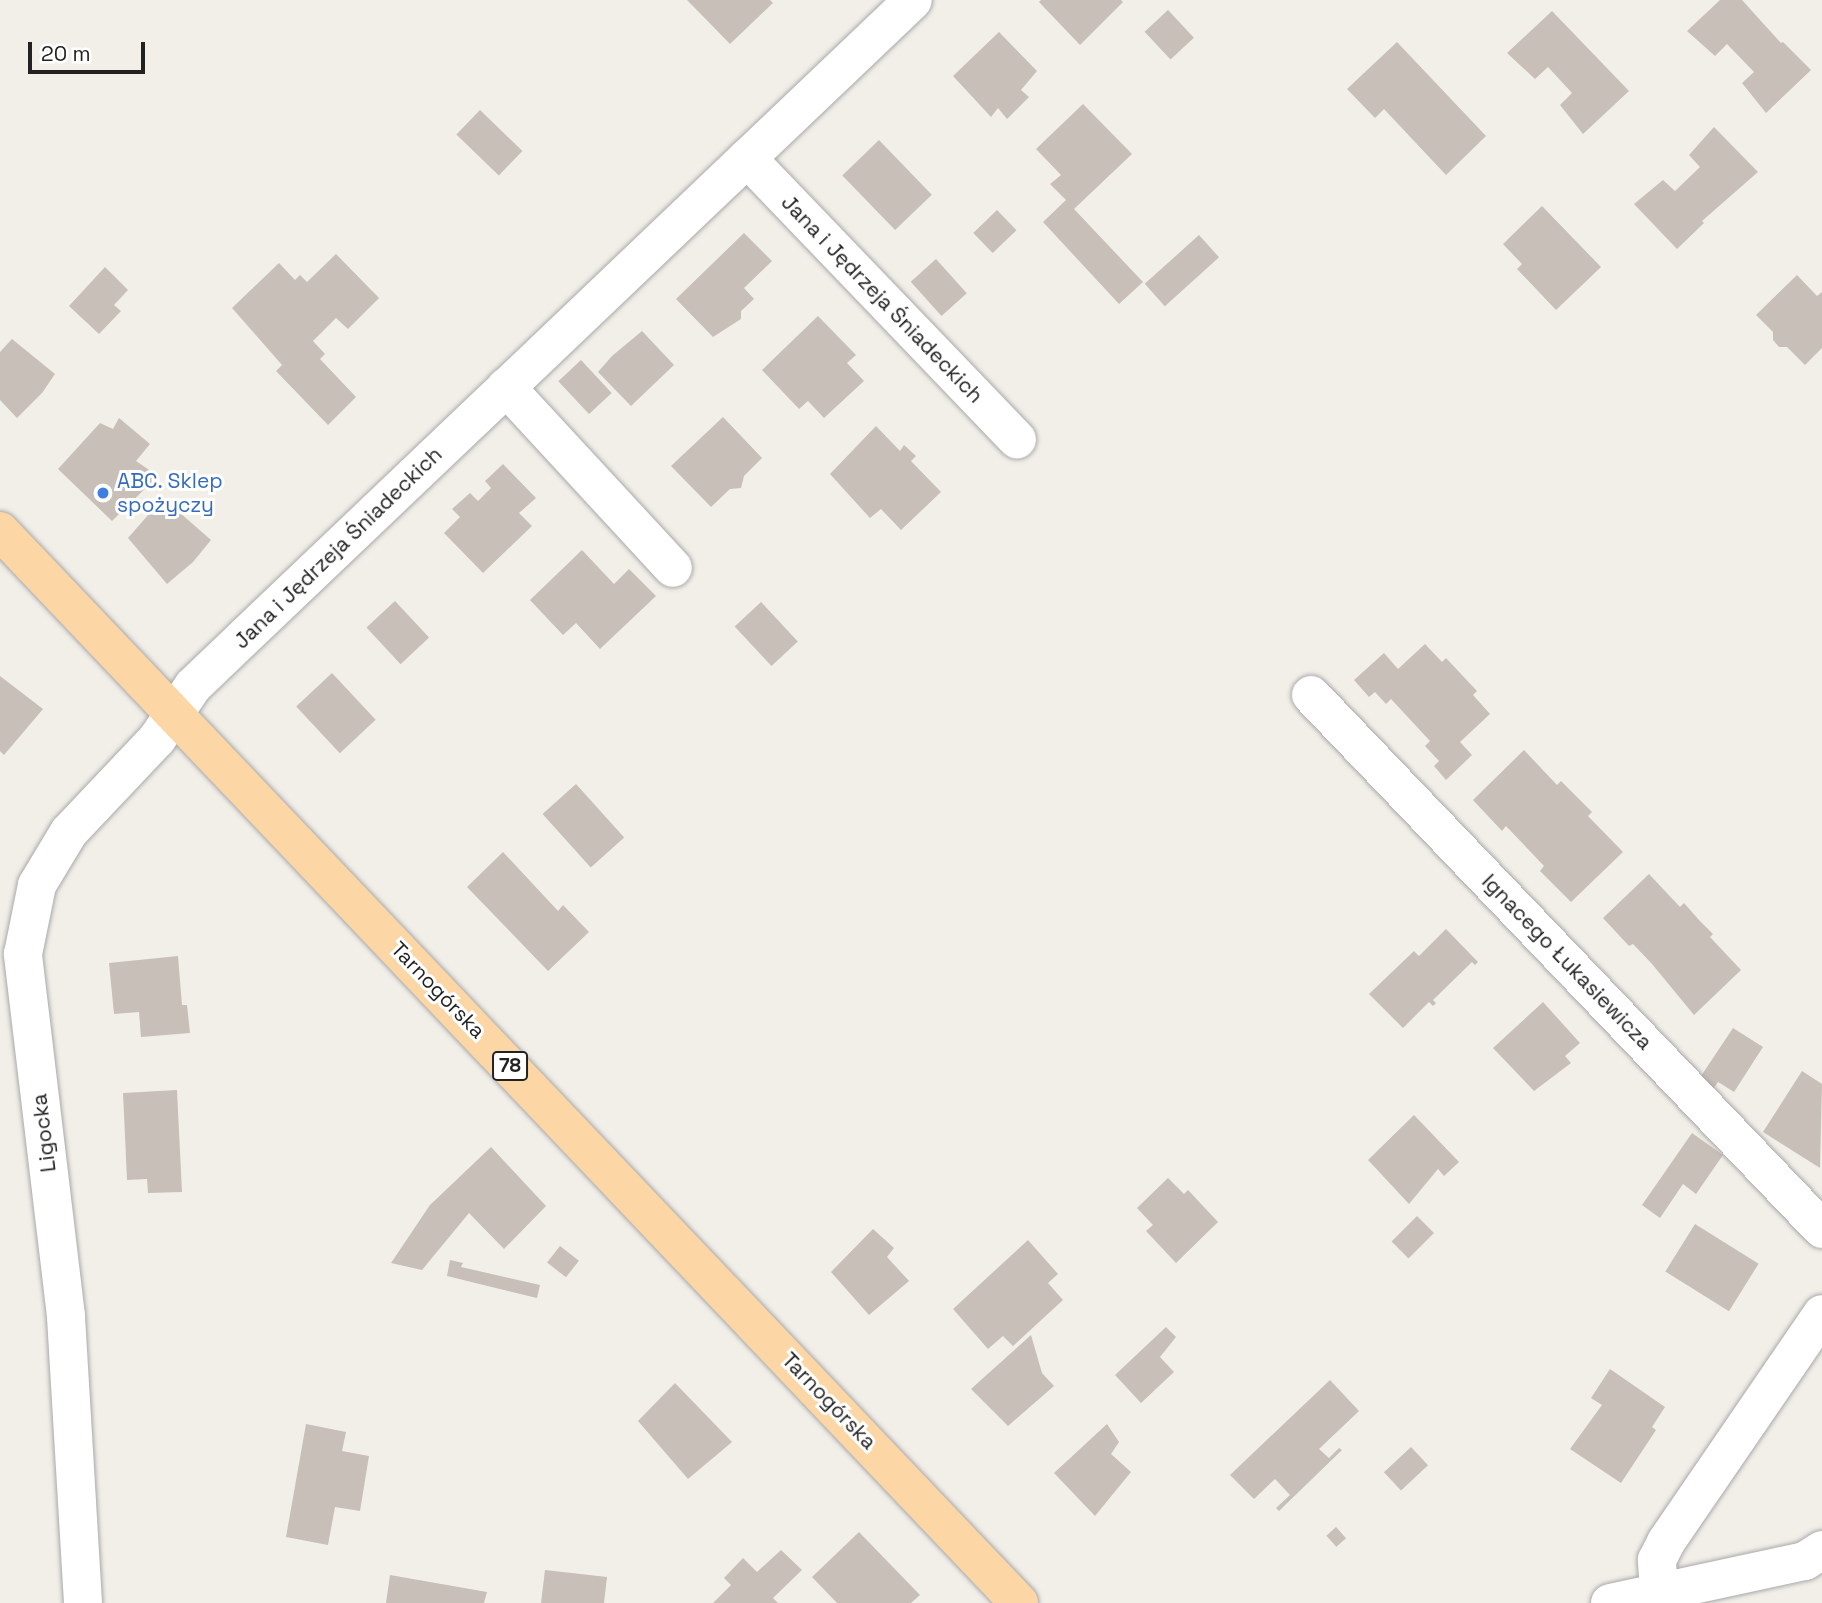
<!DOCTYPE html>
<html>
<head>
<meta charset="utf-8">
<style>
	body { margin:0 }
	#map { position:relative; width:1822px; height:1603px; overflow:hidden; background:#f2efe9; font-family:"Space Grotesk",sans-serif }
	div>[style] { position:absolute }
	.building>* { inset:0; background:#c7bfb8; transform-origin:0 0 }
	.roads { filter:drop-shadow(0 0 2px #a9a9a9) drop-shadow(0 0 2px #a9a9a9) }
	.minor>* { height:38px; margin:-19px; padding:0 19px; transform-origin:19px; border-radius:19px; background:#fff }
	.major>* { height:38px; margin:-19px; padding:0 19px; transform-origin:19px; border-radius:19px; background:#fcd6a4 }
	.dots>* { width:19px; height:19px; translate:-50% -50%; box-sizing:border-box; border:4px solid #fff; border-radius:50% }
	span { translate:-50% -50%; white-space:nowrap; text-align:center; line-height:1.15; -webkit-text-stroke:6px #fff; paint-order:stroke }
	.shield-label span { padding:2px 5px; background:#fff; border:2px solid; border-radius:5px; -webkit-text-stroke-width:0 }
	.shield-label { font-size:19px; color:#222; font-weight:700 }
	.street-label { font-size:21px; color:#222 }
	.shop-label { font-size:21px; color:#366cbe }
	.left { translate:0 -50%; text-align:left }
	.scale { position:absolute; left:28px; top:42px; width:117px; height:32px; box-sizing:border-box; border:4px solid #222; border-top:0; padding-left:9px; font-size:21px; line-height:24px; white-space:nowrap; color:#222; -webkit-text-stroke:5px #fff; paint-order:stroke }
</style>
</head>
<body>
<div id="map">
	<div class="building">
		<div style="clip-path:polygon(687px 0,770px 0,773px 3px,730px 44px)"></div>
		<div style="clip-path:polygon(1041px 0,1121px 0,1123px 2px,1080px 45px,1039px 2px)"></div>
		<div style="clip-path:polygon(1720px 0,1742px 0,1781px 43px,1783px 42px,1811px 70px,1766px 113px,1742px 83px,1754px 72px,1727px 44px,1715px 56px,1687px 31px)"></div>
		<div style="left:1168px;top:10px;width:38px;height:32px;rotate:47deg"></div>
		<div style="clip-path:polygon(1552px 11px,1629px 91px,1583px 134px,1560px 105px,1572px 93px,1548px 67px,1535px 79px,1507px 53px)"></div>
		<div style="clip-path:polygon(999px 32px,1037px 71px,1021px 90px,1029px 97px,1007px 119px,998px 108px,991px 117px,953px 76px)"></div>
		<div style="clip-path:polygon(1397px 42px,1486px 136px,1446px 175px,1384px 109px,1375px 118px,1347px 89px)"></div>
		<div style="clip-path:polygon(1083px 104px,1132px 154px,1074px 209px,1143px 282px,1119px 304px,1043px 222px,1066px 200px,1050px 184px,1061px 175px,1036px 149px)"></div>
		<div style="left:480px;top:110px;width:59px;height:34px;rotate:44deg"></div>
		<div style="clip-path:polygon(1714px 127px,1758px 172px,1702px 221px,1704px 223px,1677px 249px,1634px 204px,1663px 180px,1675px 191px,1700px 167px,1689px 155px)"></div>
		<div style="left:879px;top:140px;width:76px;height:51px;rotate:46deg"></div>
		<div style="clip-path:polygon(1542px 206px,1601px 267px,1556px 310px,1517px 269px,1522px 264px,1503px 244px)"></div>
		<div style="left:997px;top:210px;width:28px;height:33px;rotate:46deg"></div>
		<div style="clip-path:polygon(744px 233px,772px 261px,744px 288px,754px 299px,741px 311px,741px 319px,713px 337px,676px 299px)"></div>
		<div style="left:1199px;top:235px;width:30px;height:73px;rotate:48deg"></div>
		<div style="clip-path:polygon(336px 254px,379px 298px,348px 329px,336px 318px,313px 341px,325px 354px,320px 359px,356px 397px,328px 425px,276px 371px,282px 365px,232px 308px,279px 263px,295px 280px,300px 275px,307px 282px)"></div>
		<div style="left:936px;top:259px;width:46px;height:34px;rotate:48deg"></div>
		<div style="clip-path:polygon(105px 267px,128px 290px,114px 305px,121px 311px,99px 334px,69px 306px)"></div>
		<div style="clip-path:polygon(1797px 275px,1817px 296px,1822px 292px,1822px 348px,1805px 365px,1787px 347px,1779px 347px,1773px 340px,1773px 332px,1756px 315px)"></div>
		<div style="clip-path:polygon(818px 316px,856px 355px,847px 363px,864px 381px,824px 418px,808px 401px,799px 409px,762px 370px)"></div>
		<div style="clip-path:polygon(642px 331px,674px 365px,631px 406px,598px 372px,612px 356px)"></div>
		<div style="clip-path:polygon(12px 339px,55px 374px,42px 393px,17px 418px,0 400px,0 352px)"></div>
		<div style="left:581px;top:360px;width:45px;height:31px;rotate:47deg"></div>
		<div style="clip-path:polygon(723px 417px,762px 458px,744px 476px,741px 488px,730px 489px,711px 507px,671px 466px)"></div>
		<div style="clip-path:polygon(119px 418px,150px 444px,136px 461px,158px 476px,112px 521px,58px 469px,100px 423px,113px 429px)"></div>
		<div style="clip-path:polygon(876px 426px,900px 451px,904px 445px,916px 456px,911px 461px,941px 492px,901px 530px,881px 509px,870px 518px,830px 474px)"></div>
		<div style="clip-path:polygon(503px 464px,536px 498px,519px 513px,532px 526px,483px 573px,444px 533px,460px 517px,452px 509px,470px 493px,478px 501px,491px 488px,485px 481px)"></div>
		<div style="clip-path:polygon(163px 498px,211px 540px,193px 562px,167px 584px,128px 538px)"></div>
		<div style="clip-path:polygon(582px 550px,614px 584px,629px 569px,656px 596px,600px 649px,576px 623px,563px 635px,530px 600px)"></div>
		<div style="left:395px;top:601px;width:50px;height:39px;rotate:47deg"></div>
		<div style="left:761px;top:602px;width:54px;height:36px;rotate:47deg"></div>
		<div style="clip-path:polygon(1425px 644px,1442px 662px,1446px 658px,1461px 674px,1477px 691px,1473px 695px,1490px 714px,1460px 742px,1472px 755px,1446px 780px,1434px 766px,1439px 761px,1425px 746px,1430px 741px,1391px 699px,1386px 704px,1375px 692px,1369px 697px,1354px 680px,1384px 653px,1398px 669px)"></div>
		<div style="left:332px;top:673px;width:64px;height:49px;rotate:47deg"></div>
		<div style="clip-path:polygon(0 676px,43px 709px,4px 755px,0 751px)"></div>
		<div style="clip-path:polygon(1524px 750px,1557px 785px,1561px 781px,1592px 812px,1588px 816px,1623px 852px,1571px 902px,1540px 871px,1544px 866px,1506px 826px,1502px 831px,1473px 800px)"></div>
		<div style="left:576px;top:784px;width:72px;height:45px;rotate:48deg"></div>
		<div style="clip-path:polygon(503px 852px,558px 911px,563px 905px,589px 932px,548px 971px,467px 887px)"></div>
		<div style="clip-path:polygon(1649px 874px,1680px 907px,1684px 903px,1699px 920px,1713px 934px,1710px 937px,1741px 970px,1694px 1015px,1652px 964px,1633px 944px,1629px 946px,1603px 918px)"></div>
		<div style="clip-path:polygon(1446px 929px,1478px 962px,1475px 965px,1472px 962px,1433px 1000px,1436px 1003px,1433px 1006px,1429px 1002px,1403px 1028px,1369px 994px,1414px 951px,1419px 956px)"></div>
		<div style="clip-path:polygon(178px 956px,182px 1005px,187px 1005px,190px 1033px,141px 1037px,139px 1012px,114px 1014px,109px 963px)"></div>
		<div style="clip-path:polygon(1543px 1002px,1580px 1043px,1565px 1056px,1571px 1063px,1534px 1091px,1493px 1048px)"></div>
		<div style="clip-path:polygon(1733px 1028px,1763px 1047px,1734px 1092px,1718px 1082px,1712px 1091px,1697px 1082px)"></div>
		<div style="clip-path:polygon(1802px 1071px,1822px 1084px,1820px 1168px,1763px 1132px)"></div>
		<div style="clip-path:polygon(177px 1090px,182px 1192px,148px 1193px,147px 1179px,127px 1180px,123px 1093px)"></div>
		<div style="clip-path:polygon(1414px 1115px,1459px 1162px,1444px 1176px,1438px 1169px,1409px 1204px,1368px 1160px)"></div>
		<div style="clip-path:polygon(1692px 1133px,1723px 1155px,1696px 1194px,1683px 1184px,1660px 1218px,1642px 1205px)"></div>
		<div style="clip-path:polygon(491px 1147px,546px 1206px,504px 1249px,469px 1213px,422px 1270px,391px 1263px,430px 1205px)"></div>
		<div style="clip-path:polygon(1168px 1178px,1184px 1194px,1188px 1190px,1218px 1222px,1176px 1263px,1146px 1231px,1153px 1225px,1137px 1208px)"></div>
		<div style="left:1417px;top:1216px;width:24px;height:36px;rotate:45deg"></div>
		<div style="left:1695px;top:1224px;width:75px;height:56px;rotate:32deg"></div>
		<div style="clip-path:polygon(873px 1229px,894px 1248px,887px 1257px,909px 1281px,869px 1315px,831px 1272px)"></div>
		<div style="clip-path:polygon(1028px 1240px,1058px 1274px,1048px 1283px,1063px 1300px,1013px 1346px,1003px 1336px,988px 1349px,953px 1309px)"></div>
		<div style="left:560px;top:1246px;width:24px;height:21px;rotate:38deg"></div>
		<div style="clip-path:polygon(450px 1260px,463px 1263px,461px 1267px,540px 1285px,537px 1298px,447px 1276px)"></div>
		<div style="clip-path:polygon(1166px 1327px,1176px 1337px,1160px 1357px,1174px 1372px,1141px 1403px,1115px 1375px)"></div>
		<div style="clip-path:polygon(1031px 1335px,1042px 1373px,1054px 1386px,1008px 1426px,971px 1389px)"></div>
		<div style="clip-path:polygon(1610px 1369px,1665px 1407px,1652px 1427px,1656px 1430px,1621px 1483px,1570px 1449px,1602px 1405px,1591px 1398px)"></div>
		<div style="clip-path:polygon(1330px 1380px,1359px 1411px,1319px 1449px,1329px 1458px,1339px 1448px,1342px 1450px,1279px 1511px,1276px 1508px,1290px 1495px,1275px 1479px,1254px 1499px,1230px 1475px)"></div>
		<div style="clip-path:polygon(675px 1383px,732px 1442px,688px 1479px,638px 1421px)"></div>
		<div style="clip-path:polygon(306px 1424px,346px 1432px,342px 1451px,369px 1456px,360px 1511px,335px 1507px,328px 1545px,286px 1537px)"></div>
		<div style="clip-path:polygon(1107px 1424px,1119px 1442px,1111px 1454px,1131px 1472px,1095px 1516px,1054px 1473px)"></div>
		<div style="left:1411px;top:1447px;width:25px;height:37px;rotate:47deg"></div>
		<div style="left:1336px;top:1527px;width:15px;height:13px;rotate:48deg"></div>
		<div style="clip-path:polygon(859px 1532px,920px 1595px,911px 1603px,837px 1603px,812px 1577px)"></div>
		<div style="clip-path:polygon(781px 1550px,802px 1570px,773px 1598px,778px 1603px,713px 1603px,731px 1585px,724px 1578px,743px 1558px,757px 1572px)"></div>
		<div style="clip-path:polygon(545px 1570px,607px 1577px,604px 1603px,541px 1603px)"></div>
		<div style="clip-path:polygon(390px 1575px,487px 1592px,484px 1603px,386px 1603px)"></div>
	</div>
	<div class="roads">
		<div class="minor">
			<div style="left:747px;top:158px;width:390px;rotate:46.2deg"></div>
			<div style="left:506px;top:387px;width:246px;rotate:47.3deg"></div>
			<div style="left:1311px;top:695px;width:739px;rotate:46.26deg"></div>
			<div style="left:1659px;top:1591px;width:31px;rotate:-94deg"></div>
			<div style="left:1657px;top:1560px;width:20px;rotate:-63deg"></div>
			<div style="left:1666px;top:1542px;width:276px;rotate:-55.6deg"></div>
			<div style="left:83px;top:1603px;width:288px;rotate:-93.4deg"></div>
			<div style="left:66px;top:1316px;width:365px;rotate:-96.8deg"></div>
			<div style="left:23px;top:954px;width:70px;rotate:-78.5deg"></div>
			<div style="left:37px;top:885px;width:62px;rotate:-58.9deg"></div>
			<div style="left:69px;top:832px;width:128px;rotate:-46.6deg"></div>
			<div style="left:157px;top:739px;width:64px;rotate:-55.8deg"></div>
			<div style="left:193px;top:686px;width:994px;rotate:-43.61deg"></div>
			<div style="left:1610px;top:1603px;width:199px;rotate:-12.2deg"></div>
			<div style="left:1805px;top:1561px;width:20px;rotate:-33deg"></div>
		</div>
		<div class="major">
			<div style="left:0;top:531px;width:1479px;rotate:46.45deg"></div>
		</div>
	</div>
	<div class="dots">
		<div style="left:103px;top:493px;background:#3f7fe0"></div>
	</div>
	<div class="shield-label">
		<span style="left:510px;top:1066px">78</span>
	</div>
	<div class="street-label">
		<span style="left:882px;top:299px;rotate:46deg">Jana i Jędrzeja Śniadeckich</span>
		<span style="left:338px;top:548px;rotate:-44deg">Jana i Jędrzeja Śniadeckich</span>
		<span style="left:1567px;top:962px;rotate:46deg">Ignacego Łukasiewicza</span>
		<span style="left:438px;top:990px;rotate:46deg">Tarnogórska</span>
		<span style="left:44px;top:1133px;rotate:-97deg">Ligocka</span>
		<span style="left:829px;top:1401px;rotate:46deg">Tarnogórska</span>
	</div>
	<div class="shop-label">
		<span class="left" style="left:117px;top:493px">ABC. Sklep<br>spożyczy</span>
	</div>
	<div class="scale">20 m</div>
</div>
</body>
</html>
